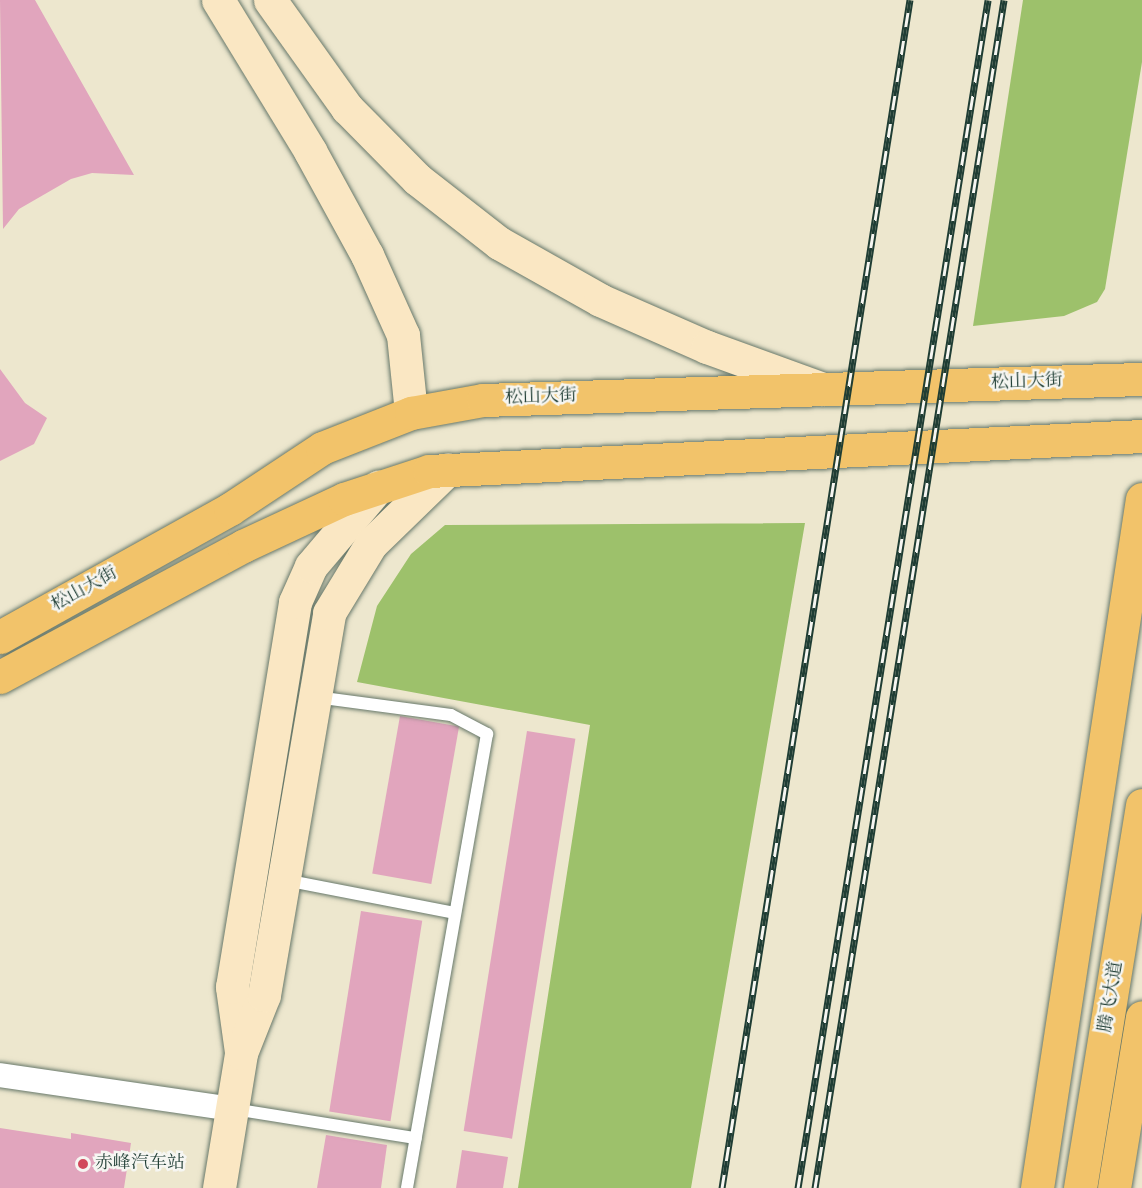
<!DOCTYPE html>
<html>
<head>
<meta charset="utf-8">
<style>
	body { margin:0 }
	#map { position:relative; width:1142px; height:1188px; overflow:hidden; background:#ede7ce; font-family:"IM FELL English","Noto Serif SC",serif }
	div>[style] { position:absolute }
	.green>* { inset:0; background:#9dc16b }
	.building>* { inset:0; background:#e1a5bd; transform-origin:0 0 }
	.roads { filter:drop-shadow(0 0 2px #67786a) drop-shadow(0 0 2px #67786a) }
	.lane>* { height:12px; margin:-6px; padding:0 6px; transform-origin:6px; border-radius:6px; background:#fff }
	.street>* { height:24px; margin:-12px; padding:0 12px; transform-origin:12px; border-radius:12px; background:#fff }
	.secondary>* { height:33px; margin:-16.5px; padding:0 16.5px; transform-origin:16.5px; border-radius:16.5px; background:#fae7c3 }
	.primary>* { height:33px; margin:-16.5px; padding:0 16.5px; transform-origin:16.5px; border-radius:16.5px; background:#f2c36a }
	.highway>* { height:33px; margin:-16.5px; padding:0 16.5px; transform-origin:16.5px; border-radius:16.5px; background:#f2c36a }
	.rail>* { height:7px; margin-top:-3.5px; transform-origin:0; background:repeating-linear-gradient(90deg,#f6f6f2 0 14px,#1f3d34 0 28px); box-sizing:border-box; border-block:2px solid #1f3d34 }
	.dots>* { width:16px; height:16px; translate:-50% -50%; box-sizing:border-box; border:3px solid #f6f6f2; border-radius:50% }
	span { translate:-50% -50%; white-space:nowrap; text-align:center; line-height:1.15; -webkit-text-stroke:5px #f6f6f2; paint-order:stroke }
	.street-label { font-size:18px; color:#1f3d34 }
	.poi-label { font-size:18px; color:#1f3d34 }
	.left { translate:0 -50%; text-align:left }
</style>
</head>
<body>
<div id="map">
	<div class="green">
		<div style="clip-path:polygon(1023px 0,1142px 0,1142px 62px,1105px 289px,1097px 302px,1064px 316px,973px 326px)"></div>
		<div style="clip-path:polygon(805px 523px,691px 1188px,518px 1188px,590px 725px,357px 682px,377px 606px,411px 554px,445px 525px)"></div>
	</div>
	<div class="building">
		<div style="clip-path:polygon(0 0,35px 0,134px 175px,92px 173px,71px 179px,19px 209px,3px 229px)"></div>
		<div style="clip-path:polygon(0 369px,25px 403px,47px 418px,34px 444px,0 461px)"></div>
		<div style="left:400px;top:716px;width:60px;height:160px;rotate:10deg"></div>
		<div style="left:527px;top:731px;width:49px;height:405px;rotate:9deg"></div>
		<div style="left:361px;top:911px;width:62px;height:203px;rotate:9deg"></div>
		<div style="clip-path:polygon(0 1128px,71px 1139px,71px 1133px,131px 1143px,124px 1188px,0 1188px)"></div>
		<div style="clip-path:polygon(326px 1135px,387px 1145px,381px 1188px,317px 1188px)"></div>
		<div style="clip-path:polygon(462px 1150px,508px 1157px,503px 1188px,456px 1188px)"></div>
	</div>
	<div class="roads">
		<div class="lane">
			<div style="left:316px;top:697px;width:136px;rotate:7.6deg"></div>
			<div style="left:451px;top:715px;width:41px;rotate:27.8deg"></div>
			<div style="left:487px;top:734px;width:461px;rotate:100deg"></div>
			<div style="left:285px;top:880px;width:173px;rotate:11deg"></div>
			<div style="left:234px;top:1109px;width:184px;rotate:9.1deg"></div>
		</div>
		<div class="street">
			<div style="left:0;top:1075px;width:234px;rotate:8.3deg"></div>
		</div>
		<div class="secondary">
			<div style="left:218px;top:0;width:177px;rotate:58.6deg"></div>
			<div style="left:310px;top:151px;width:119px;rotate:61.3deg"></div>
			<div style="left:367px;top:255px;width:88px;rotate:65.8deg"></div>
			<div style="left:403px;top:335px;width:78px;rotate:84.1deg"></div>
			<div style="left:270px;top:0;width:133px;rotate:54.5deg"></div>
			<div style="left:347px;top:108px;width:100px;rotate:45.4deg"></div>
			<div style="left:417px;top:179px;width:104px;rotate:38deg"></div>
			<div style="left:499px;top:243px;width:116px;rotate:29.4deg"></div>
			<div style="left:600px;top:300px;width:117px;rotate:23.7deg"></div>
			<div style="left:707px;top:347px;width:123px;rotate:19.9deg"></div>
			<div style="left:241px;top:1052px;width:66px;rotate:-97.9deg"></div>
			<div style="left:232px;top:987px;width:390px;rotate:-80.7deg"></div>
			<div style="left:295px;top:602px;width:39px;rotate:-66deg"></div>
			<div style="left:311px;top:566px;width:104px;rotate:-49.7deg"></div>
			<div style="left:219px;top:1188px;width:137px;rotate:-80.7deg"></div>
			<div style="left:241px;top:1053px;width:62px;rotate:-68.4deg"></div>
			<div style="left:264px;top:995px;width:387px;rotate:-80.3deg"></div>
			<div style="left:329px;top:613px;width:81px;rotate:-58.7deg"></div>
			<div style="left:371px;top:544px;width:107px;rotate:-44.2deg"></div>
		</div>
		<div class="primary">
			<div style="left:0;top:637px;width:263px;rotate:-29.1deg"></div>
			<div style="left:230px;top:509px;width:110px;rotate:-33.5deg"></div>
			<div style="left:322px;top:448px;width:96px;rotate:-21.5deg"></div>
			<div style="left:411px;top:413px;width:73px;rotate:-10.2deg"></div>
			<div style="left:483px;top:400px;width:659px;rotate:-1.83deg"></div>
			<div style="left:0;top:677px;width:276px;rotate:-28.3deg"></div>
			<div style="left:243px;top:546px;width:111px;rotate:-25deg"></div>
			<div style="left:344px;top:499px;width:89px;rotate:-18.2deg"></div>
			<div style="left:429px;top:471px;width:714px;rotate:-2.81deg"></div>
		</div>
		<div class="highway">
			<div style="left:1037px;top:1188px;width:697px;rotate:-81.34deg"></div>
			<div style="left:1080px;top:1188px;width:388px;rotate:-80.8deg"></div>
			<div style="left:1114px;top:1188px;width:173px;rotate:-80.7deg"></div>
		</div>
	</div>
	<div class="rail">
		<div style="left:722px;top:1188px;width:1203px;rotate:-81.01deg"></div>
		<div style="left:798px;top:1188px;width:1203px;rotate:-80.91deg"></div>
		<div style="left:815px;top:1188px;width:1203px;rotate:-80.96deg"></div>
	</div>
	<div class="dots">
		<div style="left:83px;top:1164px;background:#d1495b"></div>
	</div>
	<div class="street-label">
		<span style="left:1027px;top:383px;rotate:-2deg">松山大街</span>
		<span style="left:541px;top:398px;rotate:-2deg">松山大街</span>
		<span style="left:85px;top:590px;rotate:-29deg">松山大街</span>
		<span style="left:1112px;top:997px;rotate:-81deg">腾飞大道</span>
	</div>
	<div class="poi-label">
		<span class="left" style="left:95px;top:1164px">赤峰汽车站</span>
	</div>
</div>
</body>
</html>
